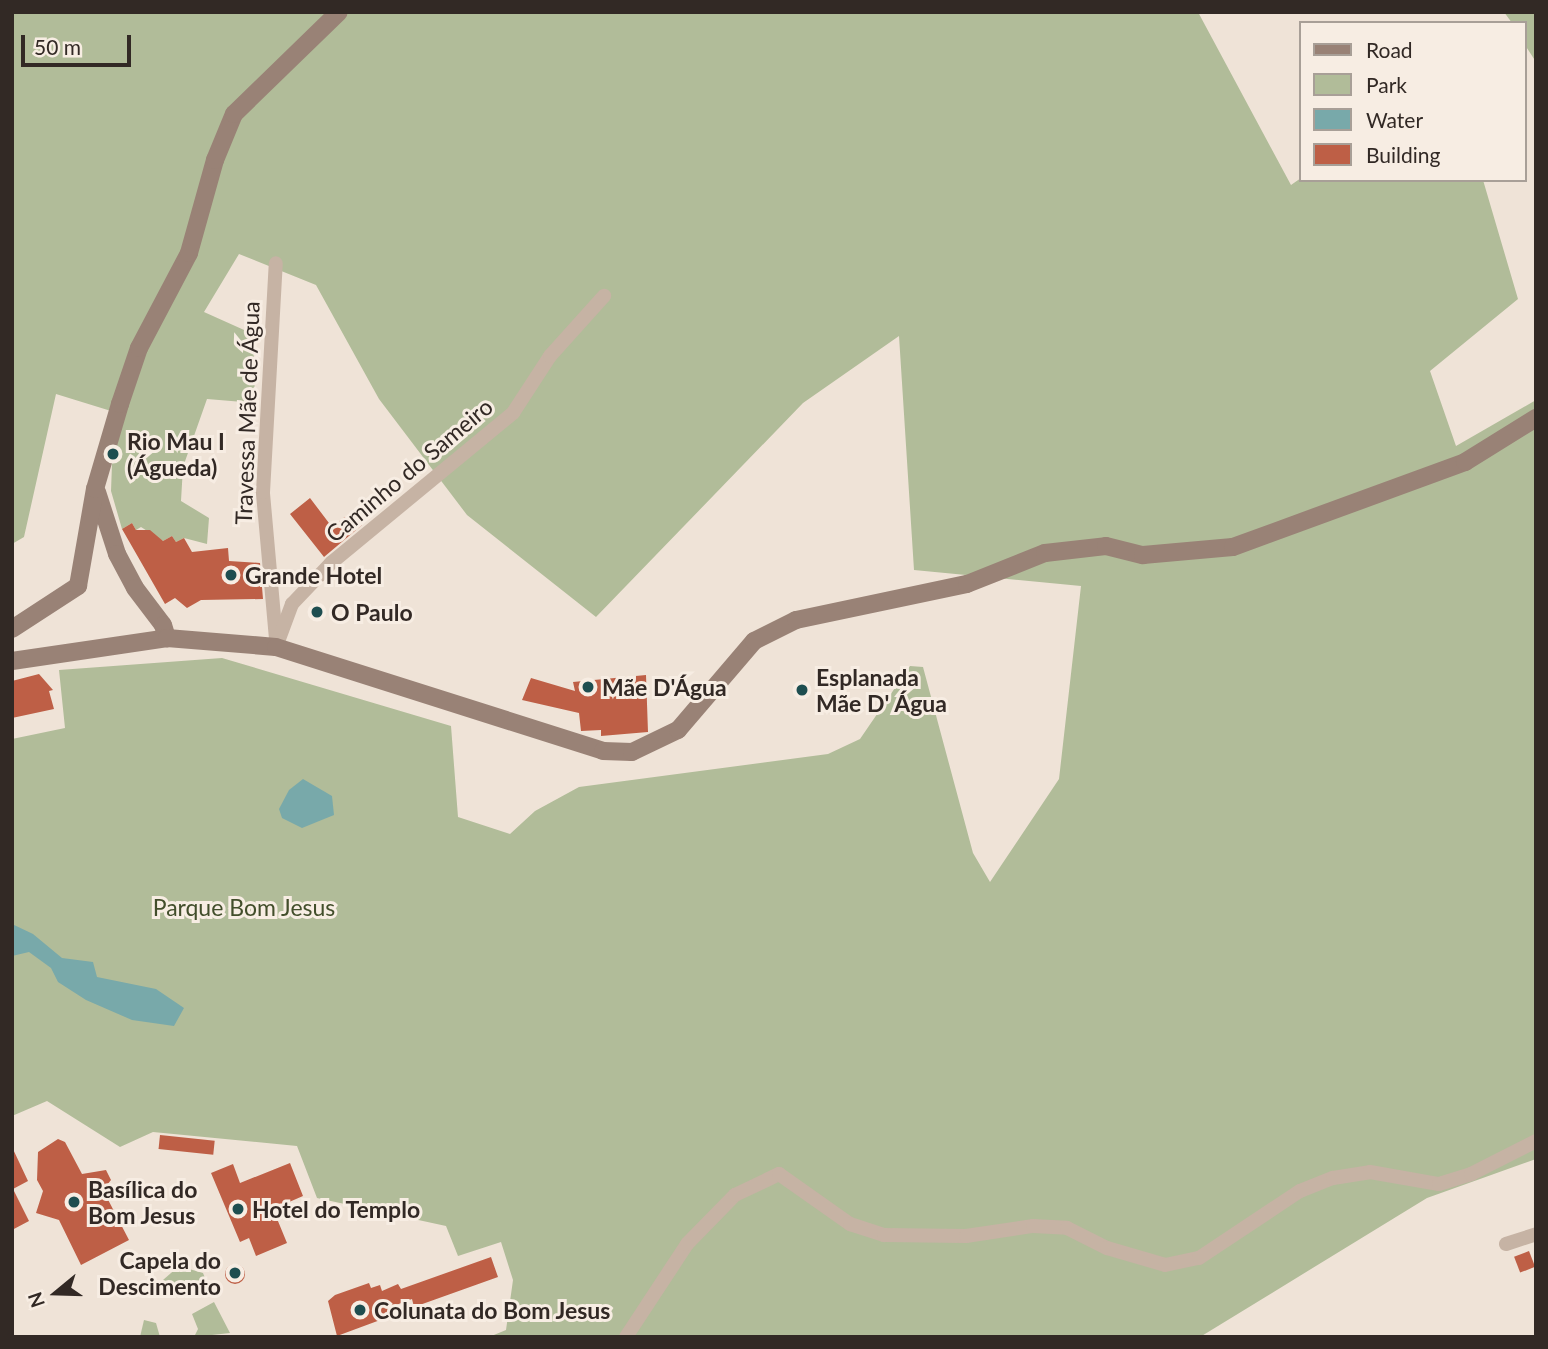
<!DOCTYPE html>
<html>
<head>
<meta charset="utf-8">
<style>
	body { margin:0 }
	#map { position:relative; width:1548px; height:1349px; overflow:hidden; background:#efe3d7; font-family:Lato,sans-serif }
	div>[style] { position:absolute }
	.green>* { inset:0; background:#b1bc99 }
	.water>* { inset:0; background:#78a9aa }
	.building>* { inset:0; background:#be5f46; transform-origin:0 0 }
	.round { border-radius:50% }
	.minor>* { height:14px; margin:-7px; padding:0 7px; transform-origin:7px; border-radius:7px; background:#c6b3a4 }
	.secondary>* { height:18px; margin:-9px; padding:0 9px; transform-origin:9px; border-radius:9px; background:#998276 }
	.dots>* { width:19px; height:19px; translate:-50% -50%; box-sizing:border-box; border:4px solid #f7ede3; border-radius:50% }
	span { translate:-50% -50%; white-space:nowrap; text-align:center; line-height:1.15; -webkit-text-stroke:6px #f7ede3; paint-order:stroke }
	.street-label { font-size:23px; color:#322925 }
	.poi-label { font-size:23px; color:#322925; font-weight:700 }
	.left { translate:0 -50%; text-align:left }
	.right { translate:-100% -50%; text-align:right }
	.park-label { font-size:23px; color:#424e2b }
	.frame { position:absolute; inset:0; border:14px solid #322925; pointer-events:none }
	.legend { position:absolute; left:1299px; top:21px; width:228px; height:161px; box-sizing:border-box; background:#f7ede3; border:2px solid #a89f97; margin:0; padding:9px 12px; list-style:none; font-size:21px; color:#322925 }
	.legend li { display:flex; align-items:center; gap:14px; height:35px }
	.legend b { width:35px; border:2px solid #a89f97 }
	.north { position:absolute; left:21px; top:1258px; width:70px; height:70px; -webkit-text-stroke:5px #f7ede3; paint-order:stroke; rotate:251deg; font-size:19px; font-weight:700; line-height:28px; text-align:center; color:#322925 }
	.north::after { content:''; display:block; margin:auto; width:24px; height:32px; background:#322925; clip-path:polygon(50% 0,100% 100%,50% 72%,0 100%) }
	.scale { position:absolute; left:21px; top:35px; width:110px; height:32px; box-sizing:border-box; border:4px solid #322925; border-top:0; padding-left:9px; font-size:21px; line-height:24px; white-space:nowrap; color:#322925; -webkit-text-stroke:5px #f7ede3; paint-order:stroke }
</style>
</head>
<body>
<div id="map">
	<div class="green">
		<div style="clip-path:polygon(12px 12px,1198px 12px,1291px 185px,1301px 178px,1483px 180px,1518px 299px,1430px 371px,1456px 446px,1536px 400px,1536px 1159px,1427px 1198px,1200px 1337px,489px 1337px,506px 1330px,513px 1280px,501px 1242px,458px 1256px,446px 1226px,317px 1198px,297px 1146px,153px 1132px,120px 1147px,47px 1101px,12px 1116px,12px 739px,65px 728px,59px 670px,222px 658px,451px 726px,458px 817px,510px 834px,535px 811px,579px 787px,828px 754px,860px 739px,910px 666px,923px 667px,973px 853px,990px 882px,1059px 779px,1081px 586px,914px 570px,899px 336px,803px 403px,596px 617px,467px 515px,379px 399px,316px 285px,239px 254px,204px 312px,253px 334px,255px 403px,207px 399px,183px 467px,181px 501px,209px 518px,207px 544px,184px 538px,176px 542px,172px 536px,163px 541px,141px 527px,136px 530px,132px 523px,122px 529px,111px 491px,112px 464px,124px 415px,56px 394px,24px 537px,12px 544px)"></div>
		<div style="clip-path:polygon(1504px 12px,1536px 12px,1536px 62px,1525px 45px,1525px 23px,1512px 23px)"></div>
		<div style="clip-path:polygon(179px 1266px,203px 1273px,205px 1278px,173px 1295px,163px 1280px)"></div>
		<div style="clip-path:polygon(214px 1302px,230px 1333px,194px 1337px,198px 1329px,192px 1314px)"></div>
		<div style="clip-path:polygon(144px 1320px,156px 1323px,160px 1337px,140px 1337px)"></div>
	</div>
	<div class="water">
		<div style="clip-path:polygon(303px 779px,332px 796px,334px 815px,302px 828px,282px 818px,279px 809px,289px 790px)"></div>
		<div style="clip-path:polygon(12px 924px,33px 934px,62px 958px,93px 962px,97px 977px,156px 989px,184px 1008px,174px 1026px,132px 1020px,86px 1000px,58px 982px,51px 968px,29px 952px,12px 956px)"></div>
	</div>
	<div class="building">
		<div style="clip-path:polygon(310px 498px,332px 527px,351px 512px,362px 525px,324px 557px,290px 514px)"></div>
		<div style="clip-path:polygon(132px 523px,136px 530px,150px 530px,163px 541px,172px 536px,176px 542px,184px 538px,192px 552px,228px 548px,229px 561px,260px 563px,263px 599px,201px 600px,187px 608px,175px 598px,165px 604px,122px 529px)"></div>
		<div style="clip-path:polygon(39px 674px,53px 690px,49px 691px,54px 709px,12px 718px,12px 681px)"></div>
		<div style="clip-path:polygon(646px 675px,648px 732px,601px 736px,601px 730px,581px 731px,579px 713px,522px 700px,531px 678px,575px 691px,573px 682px)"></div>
		<div style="left:160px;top:1135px;width:55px;height:14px;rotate:6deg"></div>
		<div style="clip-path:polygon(58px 1139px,65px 1142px,82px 1174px,106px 1170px,111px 1180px,103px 1190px,129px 1240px,81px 1265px,59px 1220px,36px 1213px,43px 1191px,37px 1180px,38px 1152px)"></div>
		<div style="clip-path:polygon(12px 1147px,28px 1181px,13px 1189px,29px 1221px,12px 1230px)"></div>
		<div style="clip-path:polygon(290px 1163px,303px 1196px,273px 1209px,287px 1243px,256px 1256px,249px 1238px,240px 1242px,211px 1173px,233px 1164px,240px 1183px)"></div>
		<div style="left:1529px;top:1251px;width:17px;height:16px;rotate:69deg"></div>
		<div style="clip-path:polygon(491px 1257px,498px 1277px,414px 1307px,412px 1299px,388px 1308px,391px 1316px,337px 1336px,328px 1301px,335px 1295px,369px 1283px,371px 1288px,380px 1285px,382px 1291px,398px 1284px,401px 1289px)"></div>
		<div class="round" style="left:225px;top:1264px;width:20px;height:20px"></div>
	</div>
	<div class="minor">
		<div style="left:276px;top:639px;width:148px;rotate:-95.1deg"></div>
		<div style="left:263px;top:492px;width:229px;rotate:-86.8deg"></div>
		<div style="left:276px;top:647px;width:46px;rotate:-69.6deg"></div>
		<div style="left:292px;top:604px;width:57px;rotate:-46.4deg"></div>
		<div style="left:331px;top:563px;width:236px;rotate:-39.5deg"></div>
		<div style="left:513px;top:413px;width:68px;rotate:-57deg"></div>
		<div style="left:550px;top:356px;width:81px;rotate:-48deg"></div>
		<div style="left:1506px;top:1244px;width:32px;rotate:-18deg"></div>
		<div style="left:626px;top:1337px;width:111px;rotate:-56.7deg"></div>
		<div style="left:687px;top:1244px;width:69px;rotate:-45.6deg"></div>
		<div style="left:735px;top:1195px;width:49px;rotate:-25.5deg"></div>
		<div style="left:779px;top:1174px;width:87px;rotate:35.2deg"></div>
		<div style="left:850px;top:1224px;width:36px;rotate:18deg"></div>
		<div style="left:884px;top:1235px;width:82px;rotate:0.7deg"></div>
		<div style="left:966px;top:1236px;width:68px;rotate:-8.5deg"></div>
		<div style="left:1033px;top:1226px;width:34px;rotate:3deg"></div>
		<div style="left:1067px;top:1228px;width:45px;rotate:26.6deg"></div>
		<div style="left:1107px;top:1248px;width:60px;rotate:16.3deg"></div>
		<div style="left:1165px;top:1265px;width:35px;rotate:-12deg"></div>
		<div style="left:1199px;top:1258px;width:121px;rotate:-33.6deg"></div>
		<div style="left:1300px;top:1191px;width:35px;rotate:-22deg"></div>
		<div style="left:1333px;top:1178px;width:37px;rotate:-9deg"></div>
		<div style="left:1370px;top:1172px;width:70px;rotate:9.9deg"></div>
		<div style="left:1439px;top:1184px;width:34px;rotate:-17deg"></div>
		<div style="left:1471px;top:1174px;width:73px;rotate:-26.9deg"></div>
	</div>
	<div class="secondary">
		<div style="left:97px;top:492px;width:65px;rotate:72.1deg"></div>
		<div style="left:117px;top:554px;width:38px;rotate:62deg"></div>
		<div style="left:135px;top:588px;width:46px;rotate:52.9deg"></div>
		<div style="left:163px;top:625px;width:14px;rotate:73deg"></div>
		<div style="left:12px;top:629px;width:79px;rotate:-33.1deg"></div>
		<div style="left:78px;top:586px;width:98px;rotate:-80.1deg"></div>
		<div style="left:95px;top:489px;width:89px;rotate:-73.6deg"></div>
		<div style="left:120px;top:404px;width:59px;rotate:-71.3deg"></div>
		<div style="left:139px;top:348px;width:107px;rotate:-62.2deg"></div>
		<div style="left:189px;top:253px;width:97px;rotate:-74.4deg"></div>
		<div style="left:215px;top:160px;width:50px;rotate:-67.6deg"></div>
		<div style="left:234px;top:114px;width:146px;rotate:-44.2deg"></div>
		<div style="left:12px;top:661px;width:157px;rotate:-8.4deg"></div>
		<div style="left:167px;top:638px;width:109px;rotate:4.7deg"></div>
		<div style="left:276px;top:647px;width:343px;rotate:17.6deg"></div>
		<div style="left:603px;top:751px;width:29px;rotate:2deg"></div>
		<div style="left:632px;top:752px;width:51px;rotate:-25.6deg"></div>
		<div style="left:678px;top:730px;width:117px;rotate:-49.5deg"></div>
		<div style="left:754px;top:641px;width:47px;rotate:-26.6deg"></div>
		<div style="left:796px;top:620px;width:175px;rotate:-11.9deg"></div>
		<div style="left:967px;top:584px;width:84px;rotate:-21.7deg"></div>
		<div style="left:1045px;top:553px;width:61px;rotate:-6.5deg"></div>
		<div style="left:1106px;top:546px;width:38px;rotate:14deg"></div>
		<div style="left:1143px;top:555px;width:90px;rotate:-5.1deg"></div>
		<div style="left:1233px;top:547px;width:247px;rotate:-20.1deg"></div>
		<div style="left:1465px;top:462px;width:84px;rotate:-31.8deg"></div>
	</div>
	<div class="dots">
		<div style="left:113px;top:454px;background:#1e4e50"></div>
		<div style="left:231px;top:575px;background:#1e4e50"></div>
		<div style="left:317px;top:612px;background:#1e4e50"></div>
		<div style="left:588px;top:687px;background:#1e4e50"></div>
		<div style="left:802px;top:690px;background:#1e4e50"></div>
		<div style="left:74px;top:1202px;background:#1e4e50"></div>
		<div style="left:238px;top:1209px;background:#1e4e50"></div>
		<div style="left:235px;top:1273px;background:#1e4e50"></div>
		<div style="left:360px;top:1310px;background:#1e4e50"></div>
	</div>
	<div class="street-label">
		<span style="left:247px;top:413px;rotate:-88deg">Travessa Mãe de Água</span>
		<span style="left:409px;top:470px;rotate:-40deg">Caminho do Sameiro</span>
	</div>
	<div class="poi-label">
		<span class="left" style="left:127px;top:454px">Rio Mau I<br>(Águeda)</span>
		<span class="left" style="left:245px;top:575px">Grande Hotel</span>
		<span class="left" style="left:331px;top:612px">O Paulo</span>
		<span class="left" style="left:816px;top:690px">Esplanada<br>Mãe D' Água</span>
		<span class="left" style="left:602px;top:687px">Mãe D'Água</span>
		<span class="left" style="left:88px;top:1202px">Basílica do<br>Bom Jesus</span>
		<span class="left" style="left:252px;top:1209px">Hotel do Templo</span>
		<span class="right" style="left:221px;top:1273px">Capela do<br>Descimento</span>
		<span class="left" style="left:374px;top:1310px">Colunata do Bom Jesus</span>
	</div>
	<div class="park-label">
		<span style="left:244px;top:907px">Parque Bom Jesus</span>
	</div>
	<div class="frame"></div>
	<ul class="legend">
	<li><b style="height:9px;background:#998276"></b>Road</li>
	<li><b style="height:19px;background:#b1bc99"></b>Park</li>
	<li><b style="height:19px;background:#78a9aa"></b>Water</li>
	<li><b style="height:19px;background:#be5f46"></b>Building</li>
	</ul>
	<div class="north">N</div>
	<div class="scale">50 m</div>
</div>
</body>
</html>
